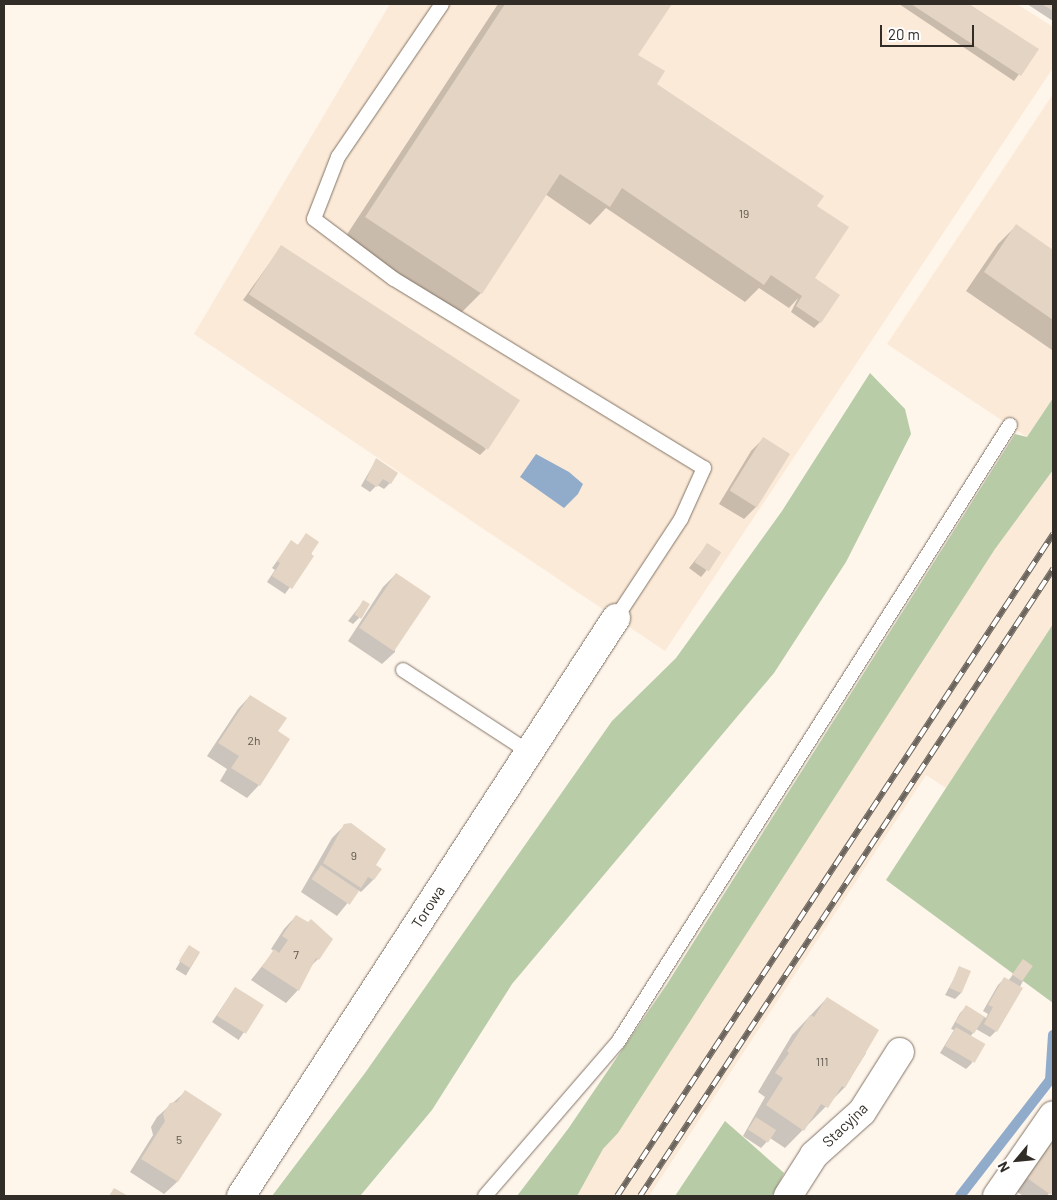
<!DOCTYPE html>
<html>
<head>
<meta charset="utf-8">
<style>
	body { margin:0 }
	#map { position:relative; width:1057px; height:1200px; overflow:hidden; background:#fef5eb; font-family:Barlow,sans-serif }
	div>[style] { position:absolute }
	.built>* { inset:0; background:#fcead8 }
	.green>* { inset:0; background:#b8cba7 }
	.forest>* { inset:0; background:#b9cca8 }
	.water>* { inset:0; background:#91acca }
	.shadow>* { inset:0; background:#0003; transform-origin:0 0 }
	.stream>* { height:10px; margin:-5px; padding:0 5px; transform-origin:5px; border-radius:5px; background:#91acca }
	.building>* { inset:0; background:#e4d4c3; transform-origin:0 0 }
	.roads { filter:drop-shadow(0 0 1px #827465) drop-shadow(0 0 1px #827465) }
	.lane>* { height:14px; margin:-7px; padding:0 7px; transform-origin:7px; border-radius:7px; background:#fff }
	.street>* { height:28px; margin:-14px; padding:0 14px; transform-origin:14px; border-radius:14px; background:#fff }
	.rail>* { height:5.5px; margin-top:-2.75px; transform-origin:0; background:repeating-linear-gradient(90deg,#fff 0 11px,#6b655d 0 22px); box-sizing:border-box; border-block:1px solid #6b655d }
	span { translate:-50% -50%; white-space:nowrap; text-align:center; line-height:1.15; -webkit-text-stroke:4px #fff; paint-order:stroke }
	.number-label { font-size:12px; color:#5e564d }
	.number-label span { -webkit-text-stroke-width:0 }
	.street-label { font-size:15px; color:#322c26 }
	.frame { position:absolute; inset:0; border:5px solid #322c26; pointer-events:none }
	.north { position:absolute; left:992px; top:1135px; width:50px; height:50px; -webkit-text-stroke:4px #fff; paint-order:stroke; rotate:242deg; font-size:14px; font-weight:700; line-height:20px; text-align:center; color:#322c26 }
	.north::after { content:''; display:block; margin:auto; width:18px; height:22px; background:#322c26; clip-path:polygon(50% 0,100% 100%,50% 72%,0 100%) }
	.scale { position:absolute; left:880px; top:25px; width:94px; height:22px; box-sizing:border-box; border:2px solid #322c26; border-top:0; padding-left:6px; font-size:15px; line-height:18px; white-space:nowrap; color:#322c26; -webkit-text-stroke:4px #fff; paint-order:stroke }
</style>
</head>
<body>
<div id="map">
	<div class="built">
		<div style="clip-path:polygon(390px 4px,1017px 4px,1053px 27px,1053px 68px,665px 651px,194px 334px)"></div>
		<div style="clip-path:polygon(1053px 94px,1053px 398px,1027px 437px,887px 344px)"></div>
		<div style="clip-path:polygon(1053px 470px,1053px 624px,946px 788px,926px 775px,649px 1196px,577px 1196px,603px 1149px,618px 1133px,995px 549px)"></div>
	</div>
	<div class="green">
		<div style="clip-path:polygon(1053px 398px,1053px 470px,995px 549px,618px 1133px,603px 1149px,577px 1196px,517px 1196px,568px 1129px,667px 984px,1015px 434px,1027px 437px)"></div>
		<div style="clip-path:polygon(1053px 624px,1053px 1003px,886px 880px)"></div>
		<div style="clip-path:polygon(725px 1121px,784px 1173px,772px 1196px,675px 1196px)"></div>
	</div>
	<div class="forest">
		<div style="clip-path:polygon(870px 373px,905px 409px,911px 434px,846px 562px,774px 673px,512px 984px,432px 1110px,360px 1196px,272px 1196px,365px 1073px,612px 721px,676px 658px,782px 511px)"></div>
	</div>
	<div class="water">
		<div style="clip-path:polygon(536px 454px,569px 472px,583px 484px,578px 494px,564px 508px,520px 477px)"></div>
	</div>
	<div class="shadow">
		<div style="clip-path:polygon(498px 4px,670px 4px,633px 60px,655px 84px,816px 206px,813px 278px,820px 322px,814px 328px,791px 312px,798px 298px,789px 308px,759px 288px,745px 302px,606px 208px,590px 225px,545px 194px,481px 293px,457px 317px,342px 242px)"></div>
		<div style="clip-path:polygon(899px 4px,967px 4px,1037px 49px,1014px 81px)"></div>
		<div style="clip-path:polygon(1027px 4px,1053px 4px,1053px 21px)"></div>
		<div style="clip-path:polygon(1016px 226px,1053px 251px,1052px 350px,966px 291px,998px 244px)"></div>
		<div style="clip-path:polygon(281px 247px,486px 449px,480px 455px,243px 300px)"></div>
		<div style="clip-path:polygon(763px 439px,789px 454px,757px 506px,744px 519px,719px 504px,751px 451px)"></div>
		<div style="clip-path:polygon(376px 460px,390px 483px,384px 489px,377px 485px,370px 492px,361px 486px)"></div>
		<div style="clip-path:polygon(306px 535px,312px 556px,285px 594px,267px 582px,275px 570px,272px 568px,291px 542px,297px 546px)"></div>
		<div style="clip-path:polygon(707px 545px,706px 571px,701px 577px,689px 568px)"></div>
		<div style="clip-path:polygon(396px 574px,395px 652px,382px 664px,348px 641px,383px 587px)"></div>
		<div style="clip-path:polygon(363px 602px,359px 618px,353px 624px,348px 621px)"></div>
		<div style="clip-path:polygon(250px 696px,277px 732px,259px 785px,247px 798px,220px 781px,227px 769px,207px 756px,238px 709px)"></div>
		<div style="clip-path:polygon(345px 825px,374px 866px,373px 880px,361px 892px,358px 890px,337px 916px,301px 892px,332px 838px)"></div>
		<div style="clip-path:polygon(296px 916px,308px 924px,318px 959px,309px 968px,298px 990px,286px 1003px,251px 980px,274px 951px,271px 949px,284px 929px)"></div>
		<div style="left:189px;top:947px;width:12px;height:26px;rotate:31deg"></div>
		<div style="clip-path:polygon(1023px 961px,1023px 981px,996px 1031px,990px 1037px,976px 1029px,970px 1037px,972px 1063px,966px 1069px,940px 1053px,954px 1030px,951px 1029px,960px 1013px,966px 1007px,986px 1018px,988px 1014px,983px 1011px,998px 985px,1004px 979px,1008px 981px)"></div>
		<div style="clip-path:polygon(960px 968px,961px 993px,955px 999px,945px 995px)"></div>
		<div style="left:235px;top:988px;width:32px;height:41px;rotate:34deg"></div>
		<div style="clip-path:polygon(827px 998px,866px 1053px,844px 1088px,785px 1148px,770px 1138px,761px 1148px,743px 1136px,765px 1097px,758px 1092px,792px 1035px)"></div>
		<div style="clip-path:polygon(185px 1092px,220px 1114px,177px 1182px,164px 1194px,130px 1172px,153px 1135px,151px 1127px,157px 1117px)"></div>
		<div style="clip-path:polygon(1053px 1141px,1053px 1189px,1047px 1196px,1023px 1196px,1016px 1191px)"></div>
	</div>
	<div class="stream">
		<div style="left:960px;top:1196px;width:147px;rotate:-52.2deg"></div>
		<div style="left:1050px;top:1080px;width:45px;rotate:-86.2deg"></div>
	</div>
	<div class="building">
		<div style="clip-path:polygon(505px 4px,672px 4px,638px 55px,665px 71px,657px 84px,824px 196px,817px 206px,849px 227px,815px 278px,840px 295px,821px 323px,796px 306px,802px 296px,771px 275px,764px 285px,622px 188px,610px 207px,560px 174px,482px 294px,365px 217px)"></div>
		<div style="clip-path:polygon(911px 4px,969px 4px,1039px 49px,1021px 76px)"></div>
		<div style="clip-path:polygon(1042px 4px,1053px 4px,1053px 11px)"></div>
		<div style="clip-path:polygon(1016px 224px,1053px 250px,1053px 320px,984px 272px)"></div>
		<div style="left:281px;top:245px;width:285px;height:59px;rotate:33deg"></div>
		<div style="left:763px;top:437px;width:32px;height:63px;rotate:32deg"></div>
		<div style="clip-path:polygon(376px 458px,398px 473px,391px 484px,383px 479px,377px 487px,366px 480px)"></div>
		<div style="clip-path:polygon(306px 533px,319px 542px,311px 554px,314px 556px,292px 589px,272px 576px,280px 563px,277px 561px,291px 540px,298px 545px)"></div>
		<div style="left:707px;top:543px;width:17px;height:23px;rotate:33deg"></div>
		<div style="left:396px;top:573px;width:42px;height:66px;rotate:34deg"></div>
		<div style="left:363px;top:600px;width:8px;height:17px;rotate:30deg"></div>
		<div style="clip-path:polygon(250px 695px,287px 718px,278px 731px,290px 739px,260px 786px,231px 768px,239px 756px,218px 743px)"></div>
		<div style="clip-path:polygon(351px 823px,386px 849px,376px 865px,382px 869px,374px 880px,368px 877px,361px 888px,323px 863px,344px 824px)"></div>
		<div style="left:321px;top:865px;width:46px;height:17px;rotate:34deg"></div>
		<div style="clip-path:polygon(296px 915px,308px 922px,311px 919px,333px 939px,319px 960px,316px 958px,299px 991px,262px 967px,274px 949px,279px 953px,288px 940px,282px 936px)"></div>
		<div style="left:189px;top:945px;width:13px;height:19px;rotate:32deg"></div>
		<div style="left:1023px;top:959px;width:12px;height:19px;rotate:35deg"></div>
		<div style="left:959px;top:966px;width:13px;height:24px;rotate:23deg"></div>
		<div style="clip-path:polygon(1004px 977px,1023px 988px,997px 1032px,984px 1024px,993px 1007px,988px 1005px)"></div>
		<div style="left:235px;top:987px;width:34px;height:34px;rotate:32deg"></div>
		<div style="clip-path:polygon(827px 997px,879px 1030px,845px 1088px,842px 1086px,828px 1108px,821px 1104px,804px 1131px,766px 1105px,783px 1078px,775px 1073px,789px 1053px,787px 1051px,810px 1015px,814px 1017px)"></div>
		<div style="left:966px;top:1005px;width:22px;height:20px;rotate:32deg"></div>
		<div style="left:956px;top:1027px;width:34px;height:22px;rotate:30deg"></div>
		<div style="clip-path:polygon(185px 1090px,222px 1114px,178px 1182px,141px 1159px,165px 1121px,163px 1114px,170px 1103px,177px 1102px)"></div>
		<div style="left:756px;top:1117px;width:24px;height:15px;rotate:33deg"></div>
		<div style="clip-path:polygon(1053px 1141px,1053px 1191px,1051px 1195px,1027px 1178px)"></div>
		<div style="clip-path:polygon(114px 1188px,128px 1196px,109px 1196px)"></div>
	</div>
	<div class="roads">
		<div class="lane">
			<div style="left:442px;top:4px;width:185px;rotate:124.2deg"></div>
			<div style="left:338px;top:157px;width:66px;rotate:111.2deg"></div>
			<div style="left:314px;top:219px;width:100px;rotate:36.9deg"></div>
			<div style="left:394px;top:279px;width:363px;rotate:31.4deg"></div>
			<div style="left:704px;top:468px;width:56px;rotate:114.3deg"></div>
			<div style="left:681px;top:519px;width:118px;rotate:123.3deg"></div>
			<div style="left:403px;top:670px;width:150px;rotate:33.1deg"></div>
			<div style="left:485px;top:1196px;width:203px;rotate:-49.2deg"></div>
			<div style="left:618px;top:1042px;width:731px;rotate:-57.57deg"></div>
		</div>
		<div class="street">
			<div style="left:241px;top:1196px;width:689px;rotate:-57.02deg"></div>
			<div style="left:788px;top:1196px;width:49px;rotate:-57.6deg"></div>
			<div style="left:814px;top:1155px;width:64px;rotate:-41.9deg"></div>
			<div style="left:862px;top:1112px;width:71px;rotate:-57.7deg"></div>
			<div style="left:997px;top:1196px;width:98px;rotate:-55.3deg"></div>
		</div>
	</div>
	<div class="rail">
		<div style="left:617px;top:1196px;width:793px;rotate:-56.63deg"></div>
		<div style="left:640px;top:1196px;width:751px;rotate:-56.63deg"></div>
	</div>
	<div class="number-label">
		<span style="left:744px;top:214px">19</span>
		<span style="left:254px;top:741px">2h</span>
		<span style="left:354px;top:856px">9</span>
		<span style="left:296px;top:955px">7</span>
		<span style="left:822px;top:1062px">111</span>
		<span style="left:179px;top:1140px">5</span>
	</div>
	<div class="street-label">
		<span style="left:428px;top:907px;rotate:-57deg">Torowa</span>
		<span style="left:845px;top:1125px;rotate:-44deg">Stacyjna</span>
	</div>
	<div class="frame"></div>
	<div class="north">N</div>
	<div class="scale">20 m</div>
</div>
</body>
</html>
